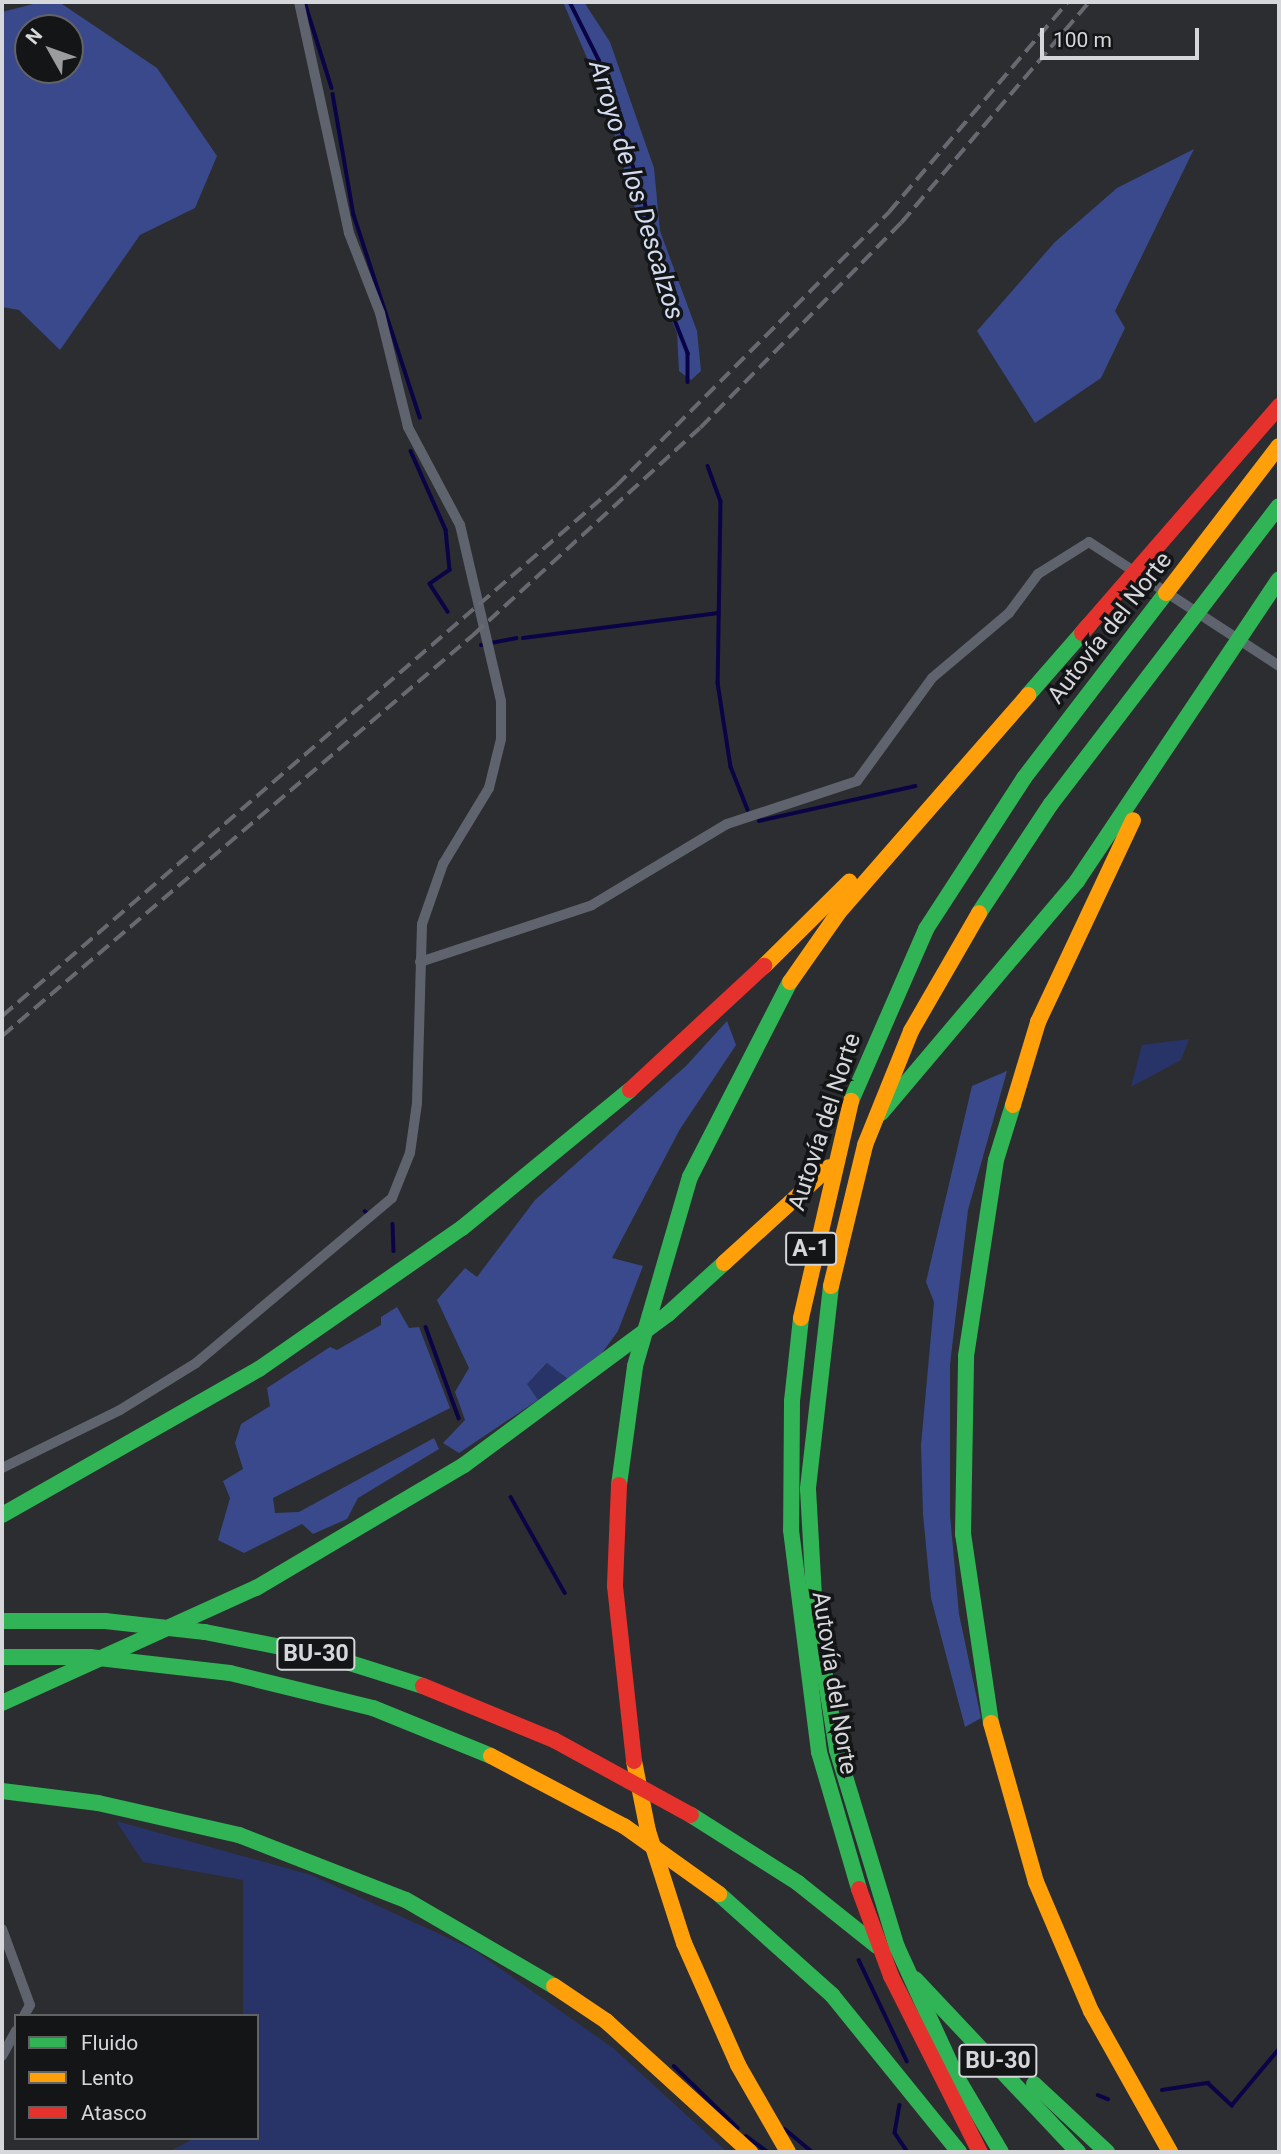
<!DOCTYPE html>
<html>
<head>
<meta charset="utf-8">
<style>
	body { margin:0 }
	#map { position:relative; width:1281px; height:2154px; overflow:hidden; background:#2b2d30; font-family:Roboto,sans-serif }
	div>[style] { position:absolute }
	.green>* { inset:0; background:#283467 }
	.forest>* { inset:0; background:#3a498c }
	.stream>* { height:3.5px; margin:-1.75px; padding:0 1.75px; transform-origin:1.75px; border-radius:1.75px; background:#0a0447 }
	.street>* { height:10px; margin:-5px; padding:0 5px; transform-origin:5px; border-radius:5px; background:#5f636d }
	.fast>* { height:16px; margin:-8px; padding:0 8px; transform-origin:8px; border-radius:8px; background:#30b455 }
	.slow>* { height:16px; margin:-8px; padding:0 8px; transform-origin:8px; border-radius:8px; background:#ff9f0a }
	.jam>* { height:16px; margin:-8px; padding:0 8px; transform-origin:8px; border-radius:8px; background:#e5322d }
	.rail>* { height:3.5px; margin-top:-1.75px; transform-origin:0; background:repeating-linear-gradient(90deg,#676970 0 14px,transparent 0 21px) }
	span { translate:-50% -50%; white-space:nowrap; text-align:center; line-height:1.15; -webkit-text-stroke:7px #141517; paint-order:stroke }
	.shield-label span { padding:2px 5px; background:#141517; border:2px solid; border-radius:5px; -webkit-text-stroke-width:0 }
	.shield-label { font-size:23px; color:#d5d7da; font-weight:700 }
	.street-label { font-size:24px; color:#d5d7da }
	.water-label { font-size:26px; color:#d4dcf2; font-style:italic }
	.frame { position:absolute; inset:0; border:4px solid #d5d7da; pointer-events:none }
	.legend { position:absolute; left:14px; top:2014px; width:245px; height:126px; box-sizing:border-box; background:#141517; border:2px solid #616365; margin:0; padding:9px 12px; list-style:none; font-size:21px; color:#d5d7da }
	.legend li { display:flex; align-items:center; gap:14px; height:35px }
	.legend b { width:35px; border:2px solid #616365 }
	.north { position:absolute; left:14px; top:14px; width:70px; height:70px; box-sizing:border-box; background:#141517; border:2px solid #616365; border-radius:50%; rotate:310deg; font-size:19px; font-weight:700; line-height:28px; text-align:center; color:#d5d7da }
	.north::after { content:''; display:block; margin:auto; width:24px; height:32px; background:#9a9c9e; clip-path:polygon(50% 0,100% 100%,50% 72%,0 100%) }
	.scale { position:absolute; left:1040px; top:28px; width:159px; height:32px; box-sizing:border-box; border:4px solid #d5d7da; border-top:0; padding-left:9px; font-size:21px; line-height:24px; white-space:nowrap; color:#d5d7da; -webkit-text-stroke:5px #141517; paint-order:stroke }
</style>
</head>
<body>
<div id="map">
	<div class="green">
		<div style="clip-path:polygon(1189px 1039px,1181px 1060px,1131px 1087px,1142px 1045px)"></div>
		<div style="clip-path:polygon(548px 1363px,568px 1379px,538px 1400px,526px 1384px)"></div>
		<div style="clip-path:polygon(116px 1821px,311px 1875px,474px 1950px,613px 2048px,727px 2152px,168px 2152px,195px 2138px,257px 2138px,257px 2016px,243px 2016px,243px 1880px,143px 1862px)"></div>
	</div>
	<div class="forest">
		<div style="clip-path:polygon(evenodd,41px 2px,59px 2px,157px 68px,217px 156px,195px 208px,140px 235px,60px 350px,19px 310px,2px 307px,2px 12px,41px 2px,70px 28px,70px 70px,28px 70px,28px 28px,70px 28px)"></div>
		<div style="clip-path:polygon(563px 2px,584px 2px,610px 42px,654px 168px,660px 231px,697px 331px,701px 371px,691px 380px,679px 371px,677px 333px,654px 278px,605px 100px)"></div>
		<div style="clip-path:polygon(1194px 149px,1115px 311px,1125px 328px,1101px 378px,1035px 423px,977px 331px,1055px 242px,1117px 188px)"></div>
		<div style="clip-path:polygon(727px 1021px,736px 1045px,680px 1129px,612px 1258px,643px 1266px,618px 1331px,602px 1353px,568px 1379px,547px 1363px,527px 1384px,538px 1400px,459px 1453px,443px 1443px,465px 1420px,455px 1392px,469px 1368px,437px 1300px,465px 1268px,477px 1277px,535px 1200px,686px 1066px)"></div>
		<div style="clip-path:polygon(1007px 1071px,968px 1210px,950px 1365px,950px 1515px,959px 1614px,981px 1718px,965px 1727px,931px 1598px,923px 1514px,921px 1445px,934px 1302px,926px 1282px,972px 1086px)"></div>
		<div style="clip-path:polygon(397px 1307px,409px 1328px,419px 1327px,450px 1408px,273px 1498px,275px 1513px,299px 1512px,434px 1438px,439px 1449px,358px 1498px,347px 1519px,313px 1534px,302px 1524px,244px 1553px,218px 1540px,230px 1498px,223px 1481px,243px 1469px,235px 1443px,241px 1424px,270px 1406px,267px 1388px,330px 1347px,337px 1350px,381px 1325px,381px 1317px)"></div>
	</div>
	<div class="stream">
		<div style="left:305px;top:2px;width:90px;rotate:72.6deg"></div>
		<div style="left:570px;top:2px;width:65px;rotate:63.4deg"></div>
		<div style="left:599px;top:60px;width:149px;rotate:72.1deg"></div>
		<div style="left:645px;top:202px;width:106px;rotate:76.9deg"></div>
		<div style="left:669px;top:305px;width:52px;rotate:68.4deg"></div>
		<div style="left:688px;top:353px;width:29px;rotate:90deg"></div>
		<div style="left:333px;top:94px;width:123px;rotate:80.2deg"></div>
		<div style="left:354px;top:215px;width:213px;rotate:71.9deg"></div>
		<div style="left:411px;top:451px;width:86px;rotate:66.1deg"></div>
		<div style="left:446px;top:530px;width:40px;rotate:84.3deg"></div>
		<div style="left:450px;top:570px;width:24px;rotate:145deg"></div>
		<div style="left:430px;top:584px;width:33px;rotate:57deg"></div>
		<div style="left:708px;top:466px;width:37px;rotate:70deg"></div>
		<div style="left:721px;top:501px;width:182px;rotate:90.9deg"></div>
		<div style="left:718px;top:683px;width:85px;rotate:81.2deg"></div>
		<div style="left:731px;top:767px;width:46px;rotate:68.4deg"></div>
		<div style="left:523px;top:638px;width:197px;rotate:-7.3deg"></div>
		<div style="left:481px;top:645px;width:36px;rotate:-11deg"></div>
		<div style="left:759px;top:821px;width:160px;rotate:-12.6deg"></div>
		<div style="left:365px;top:1211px;width:3px;rotate:45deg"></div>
		<div style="left:393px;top:1224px;width:27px;rotate:88deg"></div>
		<div style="left:426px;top:1327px;width:97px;rotate:70.1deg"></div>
		<div style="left:511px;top:1497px;width:110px;rotate:60.6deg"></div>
		<div style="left:859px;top:1960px;width:112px;rotate:64.6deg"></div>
		<div style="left:674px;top:2066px;width:89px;rotate:44.1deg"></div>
		<div style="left:1162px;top:2090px;width:47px;rotate:-8.7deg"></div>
		<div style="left:1208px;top:2083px;width:33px;rotate:43deg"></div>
		<div style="left:1232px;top:2105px;width:73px;rotate:-50deg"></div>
		<div style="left:1098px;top:2095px;width:11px;rotate:22deg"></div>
		<div style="left:900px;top:2105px;width:28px;rotate:100deg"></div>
		<div style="left:895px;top:2133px;width:23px;rotate:56deg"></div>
		<div style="left:785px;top:2129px;width:35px;rotate:40deg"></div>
		<div style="left:746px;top:2136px;width:27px;rotate:36deg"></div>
	</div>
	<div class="street">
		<div style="left:420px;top:962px;width:181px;rotate:-18.3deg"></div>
		<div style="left:592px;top:905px;width:157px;rotate:-31deg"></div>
		<div style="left:727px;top:824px;width:137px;rotate:-18.3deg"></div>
		<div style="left:857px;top:781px;width:127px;rotate:-53.9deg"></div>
		<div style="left:932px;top:678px;width:101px;rotate:-40.2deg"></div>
		<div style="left:1009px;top:613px;width:49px;rotate:-53.4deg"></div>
		<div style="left:1038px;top:574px;width:60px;rotate:-32.1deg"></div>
		<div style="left:1089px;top:542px;width:227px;rotate:33.1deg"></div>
		<div style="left:2px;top:1468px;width:131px;rotate:-26.2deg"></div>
		<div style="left:120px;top:1410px;width:89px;rotate:-31.7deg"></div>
		<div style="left:196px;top:1363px;width:256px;rotate:-40.1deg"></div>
		<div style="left:392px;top:1198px;width:48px;rotate:-68.2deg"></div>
		<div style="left:410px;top:1153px;width:50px;rotate:-82deg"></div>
		<div style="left:417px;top:1103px;width:179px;rotate:-88.4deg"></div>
		<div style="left:422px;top:924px;width:64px;rotate:-70.7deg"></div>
		<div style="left:443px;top:864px;width:89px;rotate:-58.8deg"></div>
		<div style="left:489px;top:788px;width:50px;rotate:-76.2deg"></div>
		<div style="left:501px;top:739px;width:38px;rotate:-90deg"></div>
		<div style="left:501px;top:701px;width:181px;rotate:-103.1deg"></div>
		<div style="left:460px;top:525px;width:111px;rotate:-118deg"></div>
		<div style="left:408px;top:427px;width:117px;rotate:-103.8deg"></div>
		<div style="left:380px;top:313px;width:86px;rotate:-111.2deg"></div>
		<div style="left:349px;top:233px;width:236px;rotate:-102.2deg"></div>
		<div style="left:2px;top:1929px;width:81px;rotate:69.8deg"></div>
		<div style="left:30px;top:2005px;width:13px;rotate:119deg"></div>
		<div style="left:2px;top:2056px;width:29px;rotate:-61deg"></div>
	</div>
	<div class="fast">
		<div style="left:1028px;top:695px;width:94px;rotate:-48.9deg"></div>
		<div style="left:979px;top:913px;width:131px;rotate:-56.6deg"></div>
		<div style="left:1051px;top:804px;width:375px;rotate:-52.6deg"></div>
		<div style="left:851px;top:1101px;width:188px;rotate:-66.4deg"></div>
		<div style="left:926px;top:929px;width:180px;rotate:-57deg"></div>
		<div style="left:1024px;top:778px;width:233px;rotate:-52.5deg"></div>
		<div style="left:881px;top:1113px;width:304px;rotate:-49.8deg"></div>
		<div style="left:1077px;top:881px;width:363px;rotate:-56.2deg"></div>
		<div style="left:831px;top:1286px;width:204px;rotate:96.5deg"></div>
		<div style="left:808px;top:1489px;width:125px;rotate:86.8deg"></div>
		<div style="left:815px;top:1614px;width:138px;rotate:80.8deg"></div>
		<div style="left:837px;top:1750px;width:206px;rotate:73.1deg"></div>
		<div style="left:897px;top:1947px;width:142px;rotate:65.4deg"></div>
		<div style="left:956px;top:2076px;width:88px;rotate:59.4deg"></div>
		<div style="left:801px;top:1318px;width:83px;rotate:96.2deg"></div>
		<div style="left:792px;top:1401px;width:129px;rotate:90.4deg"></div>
		<div style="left:791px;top:1530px;width:224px;rotate:82.8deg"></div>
		<div style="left:819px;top:1752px;width:143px;rotate:73.7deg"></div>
		<div style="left:619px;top:1485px;width:120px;rotate:-82.3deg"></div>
		<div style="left:635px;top:1366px;width:197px;rotate:-73.8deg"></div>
		<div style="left:690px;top:1177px;width:219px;rotate:-62.9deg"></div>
		<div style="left:2px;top:1515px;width:296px;rotate:-29.6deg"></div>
		<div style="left:259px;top:1369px;width:247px;rotate:-34.8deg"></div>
		<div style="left:462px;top:1228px;width:217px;rotate:-39.4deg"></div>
		<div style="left:2px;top:1621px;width:103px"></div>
		<div style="left:105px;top:1621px;width:101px;rotate:6.3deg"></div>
		<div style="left:205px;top:1632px;width:128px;rotate:11.2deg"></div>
		<div style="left:331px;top:1657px;width:96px;rotate:17.5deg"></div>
		<div style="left:2px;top:1657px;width:88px"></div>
		<div style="left:90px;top:1657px;width:141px;rotate:6.5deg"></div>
		<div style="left:230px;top:1673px;width:147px;rotate:13.8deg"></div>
		<div style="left:373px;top:1708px;width:127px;rotate:22.1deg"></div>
		<div style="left:2px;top:1703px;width:279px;rotate:-24.4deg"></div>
		<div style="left:256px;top:1588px;width:242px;rotate:-30.6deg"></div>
		<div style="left:464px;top:1465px;width:254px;rotate:-36.5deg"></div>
		<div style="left:668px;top:1314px;width:76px;rotate:-42.3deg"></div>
		<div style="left:991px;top:1723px;width:191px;rotate:-98.4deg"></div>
		<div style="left:963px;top:1534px;width:178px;rotate:-89deg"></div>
		<div style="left:966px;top:1356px;width:198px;rotate:-81.3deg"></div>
		<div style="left:996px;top:1160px;width:58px;rotate:-72.8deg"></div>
		<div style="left:2px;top:1791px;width:97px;rotate:7.1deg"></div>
		<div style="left:98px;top:1803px;width:145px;rotate:12.8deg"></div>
		<div style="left:239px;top:1835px;width:179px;rotate:21.3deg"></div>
		<div style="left:406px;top:1900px;width:171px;rotate:30.2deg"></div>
		<div style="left:691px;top:1815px;width:127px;rotate:32.4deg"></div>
		<div style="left:798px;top:1883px;width:101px;rotate:38.6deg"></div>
		<div style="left:719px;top:1894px;width:152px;rotate:41.8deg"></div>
		<div style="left:832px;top:1995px;width:202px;rotate:51deg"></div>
		<div style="left:915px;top:1979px;width:238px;rotate:46.7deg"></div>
		<div style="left:1034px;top:2084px;width:100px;rotate:43deg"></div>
	</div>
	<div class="slow">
		<div style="left:1166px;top:593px;width:185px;rotate:-52.5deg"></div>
		<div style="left:764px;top:966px;width:120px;rotate:-44.7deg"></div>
		<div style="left:790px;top:982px;width:85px;rotate:-55deg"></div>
		<div style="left:839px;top:912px;width:288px;rotate:-48.9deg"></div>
		<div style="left:1013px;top:1105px;width:87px;rotate:-73.2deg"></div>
		<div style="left:1038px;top:1022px;width:223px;rotate:-64.8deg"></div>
		<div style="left:724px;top:1263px;width:142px;rotate:-42.4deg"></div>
		<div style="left:831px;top:1286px;width:145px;rotate:-76.4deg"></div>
		<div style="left:865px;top:1145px;width:123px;rotate:-68deg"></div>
		<div style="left:911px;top:1031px;width:136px;rotate:-60deg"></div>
		<div style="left:801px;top:1318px;width:223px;rotate:-77deg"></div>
		<div style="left:991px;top:1723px;width:165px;rotate:74.2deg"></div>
		<div style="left:1036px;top:1882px;width:140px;rotate:66.9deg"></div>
		<div style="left:1091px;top:2011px;width:162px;rotate:60.7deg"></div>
		<div style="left:491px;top:1756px;width:150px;rotate:27.8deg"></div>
		<div style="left:624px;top:1826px;width:117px;rotate:35.6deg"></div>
		<div style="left:634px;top:1761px;width:71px;rotate:78.7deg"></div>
		<div style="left:648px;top:1831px;width:118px;rotate:72.2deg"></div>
		<div style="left:684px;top:1943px;width:133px;rotate:66.1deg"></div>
		<div style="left:738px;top:2065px;width:100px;rotate:60.1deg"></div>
		<div style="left:554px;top:1986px;width:63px;rotate:33.9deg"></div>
		<div style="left:606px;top:2021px;width:195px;rotate:42.3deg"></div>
	</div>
	<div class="jam">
		<div style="left:1082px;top:633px;width:301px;rotate:-49deg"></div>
		<div style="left:630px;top:1090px;width:183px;rotate:-42.8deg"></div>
		<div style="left:619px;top:1485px;width:101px;rotate:92.3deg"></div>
		<div style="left:615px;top:1586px;width:176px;rotate:83.8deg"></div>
		<div style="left:423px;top:1686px;width:142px;rotate:22.4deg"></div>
		<div style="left:554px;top:1740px;width:156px;rotate:28.7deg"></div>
		<div style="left:859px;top:1889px;width:93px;rotate:69.8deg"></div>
		<div style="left:891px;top:1976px;width:197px;rotate:63.2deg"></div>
	</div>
	<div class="rail">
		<div style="left:2px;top:1016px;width:811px;rotate:-40.8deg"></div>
		<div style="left:616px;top:486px;width:387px;rotate:-45.1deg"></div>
		<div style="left:889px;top:212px;width:276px;rotate:-49.6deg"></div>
		<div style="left:2px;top:1036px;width:619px;rotate:-40.41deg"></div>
		<div style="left:473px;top:635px;width:307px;rotate:-42.4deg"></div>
		<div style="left:700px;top:428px;width:287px;rotate:-45.6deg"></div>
		<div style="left:901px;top:223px;width:290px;rotate:-49.6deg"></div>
	</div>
	<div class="shield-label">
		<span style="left:811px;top:1249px">A-1</span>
		<span style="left:316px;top:1654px">BU-30</span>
		<span style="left:998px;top:2061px">BU-30</span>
	</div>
	<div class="street-label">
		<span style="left:1110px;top:628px;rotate:-52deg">Autovía del Norte</span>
		<span style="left:825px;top:1122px;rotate:-72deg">Autovía del Norte</span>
		<span style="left:834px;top:1683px;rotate:81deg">Autovía del Norte</span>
	</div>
	<div class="water-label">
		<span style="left:636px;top:190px;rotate:73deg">Arroyo de los Descalzos</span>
	</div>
	<div class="frame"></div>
	<ul class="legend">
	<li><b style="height:9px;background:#30b455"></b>Fluido</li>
	<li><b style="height:9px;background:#ff9f0a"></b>Lento</li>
	<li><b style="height:9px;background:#e5322d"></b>Atasco</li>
	</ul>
	<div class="north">N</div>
	<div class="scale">100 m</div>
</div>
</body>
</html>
